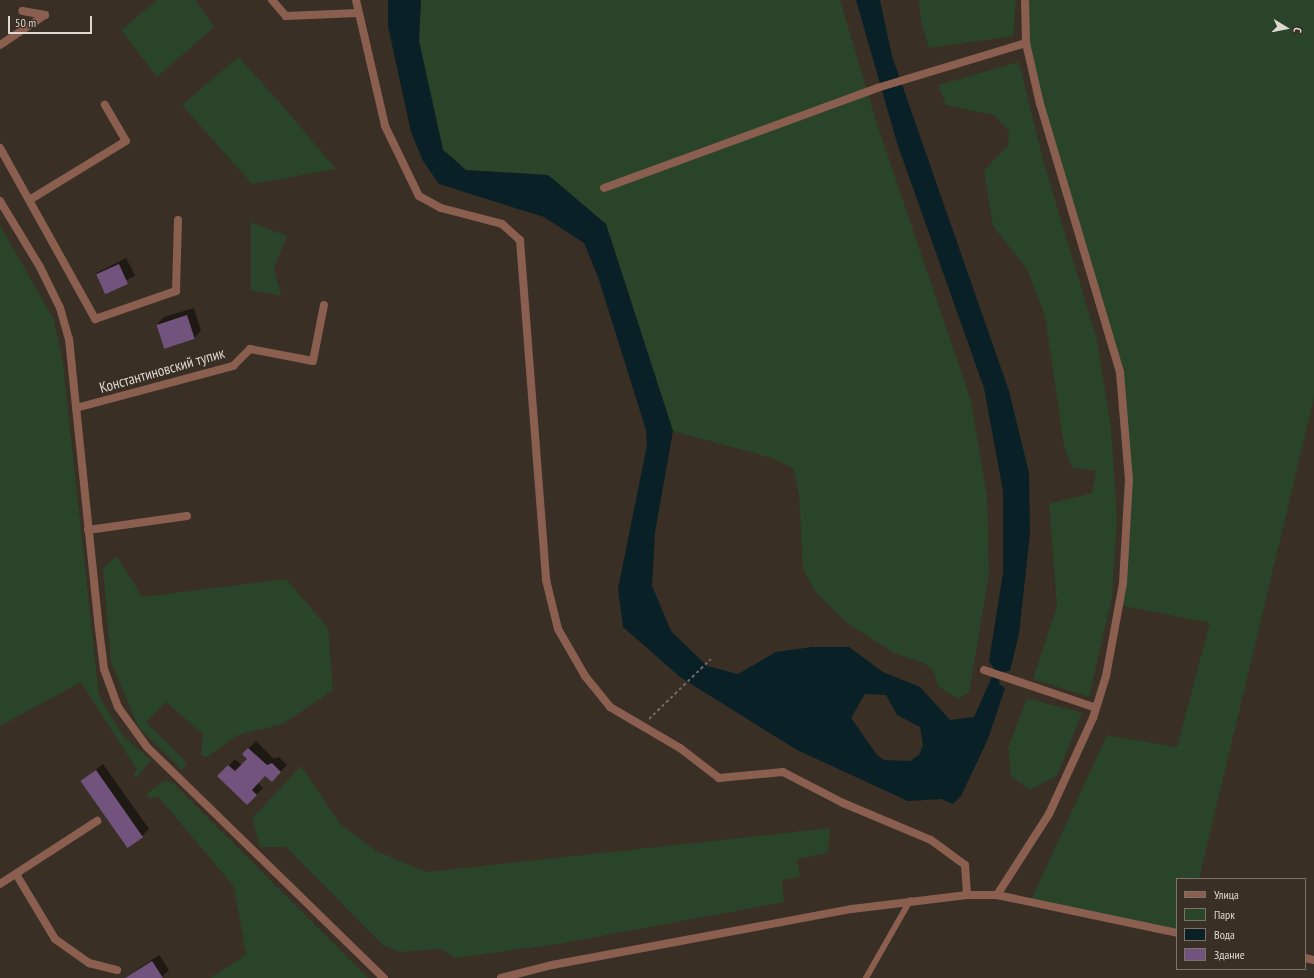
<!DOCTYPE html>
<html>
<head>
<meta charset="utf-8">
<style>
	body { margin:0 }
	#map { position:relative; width:1314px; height:978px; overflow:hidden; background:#392f24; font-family:"PT Sans Narrow",sans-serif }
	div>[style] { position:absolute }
	.green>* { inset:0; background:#294429 }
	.water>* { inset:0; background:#0a2027 }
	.shadow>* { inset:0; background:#0007; transform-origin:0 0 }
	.building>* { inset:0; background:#72537e; transform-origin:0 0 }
	.path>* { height:2px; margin-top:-1px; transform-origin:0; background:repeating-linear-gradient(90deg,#746b62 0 3px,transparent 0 6px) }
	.service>* { height:5.5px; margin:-2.75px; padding:0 2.75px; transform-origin:2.75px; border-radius:2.75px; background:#8b5f50 }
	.minor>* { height:8px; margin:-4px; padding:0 4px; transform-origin:4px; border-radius:4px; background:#8b5f50 }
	span { translate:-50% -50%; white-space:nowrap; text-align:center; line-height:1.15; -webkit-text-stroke:4px #392f24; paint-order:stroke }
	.street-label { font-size:15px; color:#dfd8d1 }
	.legend { position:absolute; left:1176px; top:878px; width:130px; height:92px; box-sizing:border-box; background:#392f24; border:1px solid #7b7369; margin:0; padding:5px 7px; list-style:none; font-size:12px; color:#dfd8d1 }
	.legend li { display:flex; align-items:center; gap:8px; height:20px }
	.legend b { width:20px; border:1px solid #7b7369 }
	.north { position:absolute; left:1266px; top:8px; width:40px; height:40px; -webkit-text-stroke:3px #392f24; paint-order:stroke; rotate:100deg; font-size:11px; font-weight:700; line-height:16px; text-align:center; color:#dfd8d1 }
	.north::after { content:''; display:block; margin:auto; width:14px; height:18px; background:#dfd8d1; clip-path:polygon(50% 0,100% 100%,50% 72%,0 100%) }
	.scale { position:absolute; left:8px; top:16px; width:84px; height:18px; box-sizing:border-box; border:2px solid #dfd8d1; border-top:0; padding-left:5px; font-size:12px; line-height:14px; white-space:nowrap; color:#dfd8d1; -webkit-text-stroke:3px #392f24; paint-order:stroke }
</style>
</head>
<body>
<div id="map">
	<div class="green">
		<div style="clip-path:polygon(157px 0,195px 0,214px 27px,157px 77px,121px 30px)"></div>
		<div style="clip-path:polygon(421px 0,840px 0,878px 127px,971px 401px,987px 496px,989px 573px,969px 693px,958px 698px,949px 694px,938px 686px,934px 672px,924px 663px,894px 653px,851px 626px,816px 593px,803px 569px,799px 494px,793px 468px,772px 458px,673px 431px,606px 224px,548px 175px,466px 170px,443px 149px,419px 41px)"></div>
		<div style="clip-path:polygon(919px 0,1016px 0,1013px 36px,929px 48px,921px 22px)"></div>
		<div style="clip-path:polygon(1025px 0,1314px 0,1314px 398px,1199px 879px,1177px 879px,1177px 933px,1026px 901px,1032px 898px,1107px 735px,1177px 747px,1210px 623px,1119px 605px,1129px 480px,1120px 372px,1027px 48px)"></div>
		<div style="clip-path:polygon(238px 57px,276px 98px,336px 169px,252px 184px,182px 105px)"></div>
		<div style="clip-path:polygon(1019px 62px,1043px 160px,1097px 340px,1111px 428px,1117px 518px,1112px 597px,1089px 697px,1033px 679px,1057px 606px,1049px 504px,1092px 493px,1096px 471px,1072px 468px,1064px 446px,1045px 316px,1027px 269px,993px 226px,984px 171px,1008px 145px,1009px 131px,994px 115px,946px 105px,938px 85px)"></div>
		<div style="clip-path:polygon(251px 222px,287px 236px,274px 268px,281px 296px,251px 290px)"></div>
		<div style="clip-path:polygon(0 225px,54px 320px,63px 364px,99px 696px,123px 736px,151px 760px,136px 778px,133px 775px,137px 770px,81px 682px,0 726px)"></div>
		<div style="clip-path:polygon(117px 556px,142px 597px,286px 579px,328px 628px,333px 690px,283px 724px,238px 735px,207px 757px,201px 755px,203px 734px,166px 702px,146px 722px,187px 763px,182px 770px,139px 728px,111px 662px,103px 568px)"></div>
		<div style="clip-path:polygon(1027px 698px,1082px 713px,1057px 776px,1030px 790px,1011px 776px,1008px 748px)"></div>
		<div style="clip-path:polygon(301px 766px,340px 824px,378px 852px,427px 872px,830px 828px,828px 853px,797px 859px,800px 877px,782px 880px,784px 902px,558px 944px,456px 958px,441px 949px,399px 952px,383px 945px,286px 847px,260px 847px,252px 818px)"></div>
		<div style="clip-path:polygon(164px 781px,173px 783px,368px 978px,210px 978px,246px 955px,234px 887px,158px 796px,151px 799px,146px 794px)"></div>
	</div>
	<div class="water">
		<div style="clip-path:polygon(evenodd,388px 0,421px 0,419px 41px,443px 150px,466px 170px,548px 175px,606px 224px,673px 431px,655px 532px,652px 586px,671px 631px,707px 666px,738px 674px,776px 652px,812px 647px,849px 647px,883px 672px,920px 687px,950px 720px,974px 717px,995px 670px,989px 661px,1003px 573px,1003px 491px,984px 388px,897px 143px,856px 0,880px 0,892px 56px,1009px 391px,1029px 473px,1030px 533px,1019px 634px,1010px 671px,1001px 672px,999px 684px,1005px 688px,988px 739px,961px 796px,953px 804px,941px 799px,908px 801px,797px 750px,680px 677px,623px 627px,618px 589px,647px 445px,646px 430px,598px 277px,584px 243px,544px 217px,439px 184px,423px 161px,411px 132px,388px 26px,388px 0,865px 694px,886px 695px,897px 715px,920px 727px,923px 745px,919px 755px,910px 761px,884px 760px,877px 755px,851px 718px,865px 694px)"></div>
	</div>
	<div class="shadow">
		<div style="left:126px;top:258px;width:20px;height:34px;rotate:63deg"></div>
		<div style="clip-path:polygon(194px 308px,201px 331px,194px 338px,157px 324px,164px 317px)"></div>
		<div style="clip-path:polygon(256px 741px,274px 759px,279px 757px,287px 765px,272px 781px,265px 774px,258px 783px,263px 788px,247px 804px,218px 776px,235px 759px,242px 765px,248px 759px,243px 754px)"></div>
		<div style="clip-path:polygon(103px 764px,149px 829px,142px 836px,82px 781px)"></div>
		<div style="clip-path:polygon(159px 955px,169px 970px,162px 977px,125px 978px)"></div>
	</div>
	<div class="building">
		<div style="left:119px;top:264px;width:22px;height:25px;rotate:66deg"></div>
		<div style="left:187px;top:315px;width:25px;height:32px;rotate:72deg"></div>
		<div style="clip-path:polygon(248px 748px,267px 765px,272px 763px,281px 772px,272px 782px,265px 776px,252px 790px,257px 795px,247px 805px,217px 776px,228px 765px,235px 771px,247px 759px,242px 754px)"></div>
		<div style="left:96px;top:770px;width:82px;height:19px;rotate:55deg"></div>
		<div style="clip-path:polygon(152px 961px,163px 978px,125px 978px)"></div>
	</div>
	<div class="path">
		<div style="left:649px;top:719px;width:86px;rotate:-44.1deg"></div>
	</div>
	<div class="service">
		<div style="left:866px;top:978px;width:89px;rotate:-60.3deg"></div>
	</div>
	<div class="minor">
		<div style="left:272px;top:0;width:21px;rotate:49deg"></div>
		<div style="left:286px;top:16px;width:72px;rotate:-2.4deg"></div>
		<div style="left:356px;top:0;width:129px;rotate:77deg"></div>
		<div style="left:385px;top:126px;width:78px;rotate:64.1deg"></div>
		<div style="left:419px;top:196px;width:25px;rotate:29deg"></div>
		<div style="left:441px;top:208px;width:63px;rotate:14.7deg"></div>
		<div style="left:502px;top:224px;width:24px;rotate:42deg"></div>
		<div style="left:520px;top:240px;width:341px;rotate:85.6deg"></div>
		<div style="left:546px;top:580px;width:50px;rotate:76.2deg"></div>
		<div style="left:558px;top:629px;width:54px;rotate:60.1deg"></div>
		<div style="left:585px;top:676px;width:40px;rotate:51deg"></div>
		<div style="left:610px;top:707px;width:81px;rotate:30.4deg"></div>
		<div style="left:680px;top:748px;width:49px;rotate:37.6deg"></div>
		<div style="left:719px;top:778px;width:64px;rotate:-5.4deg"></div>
		<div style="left:783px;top:772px;width:68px;rotate:27.3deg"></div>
		<div style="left:843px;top:803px;width:95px;rotate:22.8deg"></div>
		<div style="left:931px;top:840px;width:42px;rotate:36.3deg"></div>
		<div style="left:965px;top:865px;width:30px;rotate:86deg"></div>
		<div style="left:0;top:45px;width:54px;rotate:-33.7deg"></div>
		<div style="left:45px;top:15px;width:23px;rotate:-170deg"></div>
		<div style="left:0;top:148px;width:196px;rotate:60.9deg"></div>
		<div style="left:95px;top:319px;width:86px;rotate:-19.1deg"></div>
		<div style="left:176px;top:291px;width:71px;rotate:-88.4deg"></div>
		<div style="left:604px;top:188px;width:291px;rotate:-20.1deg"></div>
		<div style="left:877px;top:88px;width:156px;rotate:-16.8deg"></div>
		<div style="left:31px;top:199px;width:111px;rotate:-31.4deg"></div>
		<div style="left:126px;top:141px;width:42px;rotate:-120.3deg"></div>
		<div style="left:0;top:201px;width:77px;rotate:58.8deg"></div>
		<div style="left:40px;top:267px;width:46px;rotate:64deg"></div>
		<div style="left:60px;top:308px;width:32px;rotate:74deg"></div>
		<div style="left:69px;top:339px;width:283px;rotate:84.1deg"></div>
		<div style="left:98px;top:621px;width:48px;rotate:82.9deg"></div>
		<div style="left:104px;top:669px;width:40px;rotate:69.8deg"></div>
		<div style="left:118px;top:707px;width:49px;rotate:54.1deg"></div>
		<div style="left:147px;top:747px;width:331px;rotate:44.3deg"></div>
		<div style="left:76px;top:408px;width:163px;rotate:-15deg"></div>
		<div style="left:233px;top:366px;width:24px;rotate:-45deg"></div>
		<div style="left:250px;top:349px;width:64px;rotate:10.8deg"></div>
		<div style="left:313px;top:361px;width:57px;rotate:-78.9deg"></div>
		<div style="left:88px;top:530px;width:100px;rotate:-8deg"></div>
		<div style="left:984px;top:670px;width:118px;rotate:18.7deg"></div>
		<div style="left:16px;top:874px;width:76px;rotate:59deg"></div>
		<div style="left:55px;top:939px;width:42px;rotate:35.2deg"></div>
		<div style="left:89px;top:963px;width:29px;rotate:14deg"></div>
		<div style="left:0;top:884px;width:116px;rotate:-33deg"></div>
		<div style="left:997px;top:895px;width:96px;rotate:-57.3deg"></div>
		<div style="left:1049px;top:814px;width:106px;rotate:-65.4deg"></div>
		<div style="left:1093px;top:718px;width:44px;rotate:-72.8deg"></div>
		<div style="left:1106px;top:676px;width:95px;rotate:-79.6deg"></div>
		<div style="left:1123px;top:583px;width:103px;rotate:-86.7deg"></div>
		<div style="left:1129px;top:480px;width:108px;rotate:-94.8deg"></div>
		<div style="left:1120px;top:372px;width:280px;rotate:-106.6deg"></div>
		<div style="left:1040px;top:104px;width:63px;rotate:-102.9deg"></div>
		<div style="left:1026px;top:43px;width:43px;rotate:-91.3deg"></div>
		<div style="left:1305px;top:958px;width:9px;rotate:13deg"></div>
		<div style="left:501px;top:978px;width:53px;rotate:-14.3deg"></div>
		<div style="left:552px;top:965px;width:305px;rotate:-10.6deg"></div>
		<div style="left:852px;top:909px;width:116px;rotate:-6.9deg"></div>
		<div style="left:967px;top:895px;width:30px"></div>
		<div style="left:997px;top:895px;width:184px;rotate:11.9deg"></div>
	</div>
	<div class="street-label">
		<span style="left:162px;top:370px;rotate:-16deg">Константиновский тупик</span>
	</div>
	<ul class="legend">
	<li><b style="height:5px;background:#8b5f50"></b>Улица</li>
	<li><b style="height:11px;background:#294429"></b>Парк</li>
	<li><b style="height:11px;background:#0a2027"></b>Вода</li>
	<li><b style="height:11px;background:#72537e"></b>Здание</li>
	</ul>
	<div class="north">С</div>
	<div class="scale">50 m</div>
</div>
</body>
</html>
